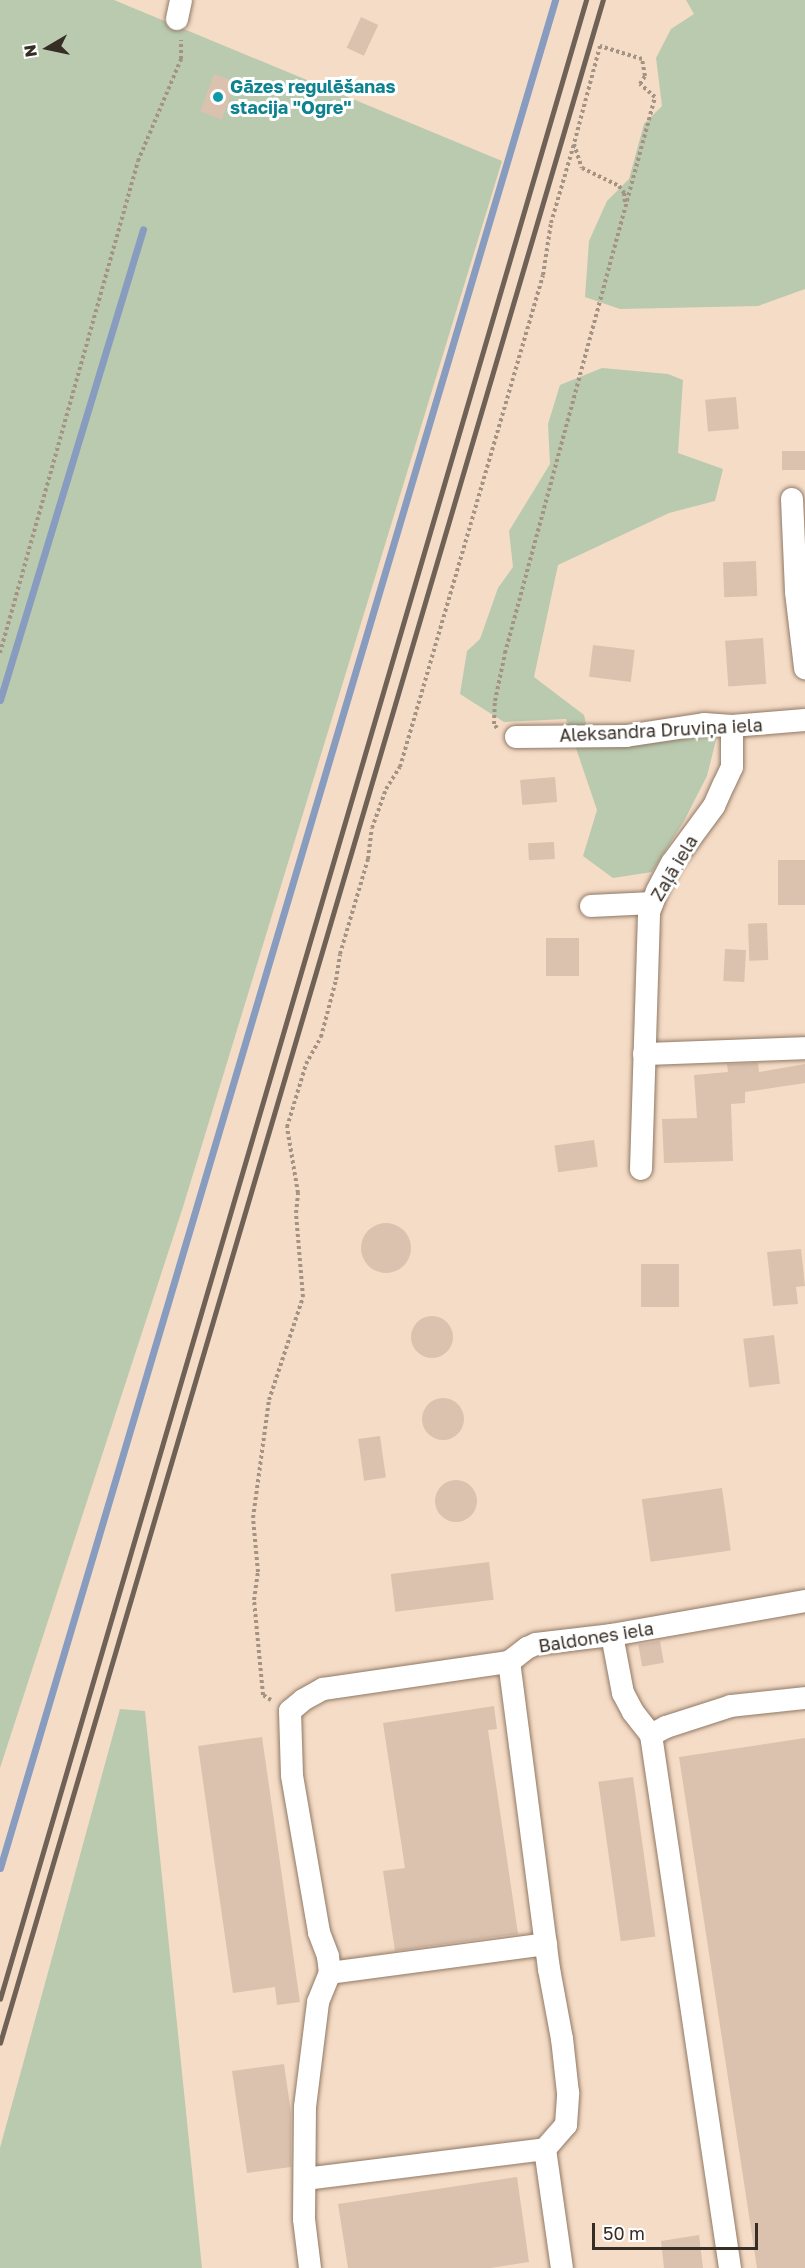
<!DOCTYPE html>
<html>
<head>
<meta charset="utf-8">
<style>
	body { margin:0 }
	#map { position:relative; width:805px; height:2268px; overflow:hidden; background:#f5dcc6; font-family:"Golos Text",sans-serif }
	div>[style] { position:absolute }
	.green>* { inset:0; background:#b9caaf }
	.stream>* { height:7px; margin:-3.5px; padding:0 3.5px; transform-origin:3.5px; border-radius:3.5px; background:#889cc0 }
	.building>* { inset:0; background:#dbc2ae; transform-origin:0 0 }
	.round { border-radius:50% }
	.path>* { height:4px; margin-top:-2px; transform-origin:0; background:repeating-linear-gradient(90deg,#a49282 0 3px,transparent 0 6px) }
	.roads { filter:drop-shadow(0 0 2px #907966) drop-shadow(0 0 2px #907966) }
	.minor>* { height:22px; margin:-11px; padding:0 11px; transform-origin:11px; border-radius:11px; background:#fff }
	.rail>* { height:4.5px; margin:-2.25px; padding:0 2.25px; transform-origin:2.25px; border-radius:2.25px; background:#6f6155 }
	.dots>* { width:16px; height:16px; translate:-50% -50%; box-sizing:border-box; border:3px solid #fff; border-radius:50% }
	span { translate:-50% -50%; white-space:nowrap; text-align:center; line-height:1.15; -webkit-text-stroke:6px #fff; paint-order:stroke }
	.culture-label { font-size:18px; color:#0d838f; font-weight:700 }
	.left { translate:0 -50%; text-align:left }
	.street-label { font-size:18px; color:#362d25 }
	.north { position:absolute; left:18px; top:18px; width:60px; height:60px; -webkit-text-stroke:4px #fff; paint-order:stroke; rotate:261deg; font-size:16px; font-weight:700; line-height:24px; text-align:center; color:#362d25 }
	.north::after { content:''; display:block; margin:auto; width:21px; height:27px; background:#362d25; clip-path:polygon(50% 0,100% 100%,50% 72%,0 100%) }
	.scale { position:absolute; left:592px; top:2223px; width:166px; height:27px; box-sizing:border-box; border:3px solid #362d25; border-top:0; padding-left:8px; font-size:18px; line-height:21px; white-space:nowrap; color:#362d25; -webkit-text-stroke:4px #fff; paint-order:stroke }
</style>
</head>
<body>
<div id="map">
	<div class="green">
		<div style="clip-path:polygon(0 0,114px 0,502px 161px,183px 1207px,0 1768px)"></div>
		<div style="clip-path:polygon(686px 0,805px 0,805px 289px,758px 306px,620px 309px,585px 297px,589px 241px,607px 201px,629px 179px,644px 124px,662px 106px,656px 58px,671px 29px,694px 14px)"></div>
		<div style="clip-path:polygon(602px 368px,668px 374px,683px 380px,678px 453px,723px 469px,715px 501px,669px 513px,558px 565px,534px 677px,584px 715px,591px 746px,717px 736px,707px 776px,684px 821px,652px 872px,613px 878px,583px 856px,597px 810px,566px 719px,504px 722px,460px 694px,467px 651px,480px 639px,498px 588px,513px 567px,509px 531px,550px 464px,548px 424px,560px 385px)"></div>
		<div style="clip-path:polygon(120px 1709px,145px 1711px,202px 2268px,0 2268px,0 2148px)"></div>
	</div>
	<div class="stream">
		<div style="left:0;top:700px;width:492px;rotate:-73.1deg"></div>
		<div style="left:0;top:1868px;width:1949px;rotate:-73.45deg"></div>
	</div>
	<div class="building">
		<div style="left:361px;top:17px;width:19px;height:34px;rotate:25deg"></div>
		<div style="left:214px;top:74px;width:23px;height:40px;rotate:20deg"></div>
		<div style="left:736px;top:397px;width:32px;height:31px;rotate:85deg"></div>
		<div style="left:805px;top:451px;width:19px;height:23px;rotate:90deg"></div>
		<div style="left:756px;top:561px;width:35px;height:33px;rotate:88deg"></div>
		<div style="left:763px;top:638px;width:46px;height:38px;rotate:86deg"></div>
		<div style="left:593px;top:645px;width:42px;height:32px;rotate:7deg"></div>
		<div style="left:555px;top:777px;width:25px;height:35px;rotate:85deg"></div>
		<div style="left:554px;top:842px;width:17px;height:26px;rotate:87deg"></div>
		<div style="left:805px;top:860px;width:45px;height:27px;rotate:90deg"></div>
		<div style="left:767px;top:923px;width:37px;height:19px;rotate:88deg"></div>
		<div style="left:546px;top:938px;width:33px;height:38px"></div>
		<div style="left:725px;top:949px;width:21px;height:32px;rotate:3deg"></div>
		<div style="clip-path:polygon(758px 1063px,759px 1072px,805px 1064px,805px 1083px,745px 1092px,745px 1103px,731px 1104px,733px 1161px,664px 1163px,662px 1119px,697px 1118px,694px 1075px,728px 1072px,727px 1064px)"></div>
		<div style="left:594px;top:1140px;width:27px;height:40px;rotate:82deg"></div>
		<div class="round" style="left:361px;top:1223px;width:50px;height:50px"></div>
		<div style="clip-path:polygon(801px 1249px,805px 1286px,796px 1287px,798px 1304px,773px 1306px,767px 1252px)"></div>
		<div style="left:641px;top:1264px;width:38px;height:43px"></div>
		<div class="round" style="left:411px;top:1316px;width:42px;height:42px"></div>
		<div style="left:774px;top:1335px;width:49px;height:31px;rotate:83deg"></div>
		<div class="round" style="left:422px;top:1398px;width:42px;height:42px"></div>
		<div style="left:380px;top:1436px;width:42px;height:22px;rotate:82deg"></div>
		<div class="round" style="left:435px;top:1480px;width:42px;height:42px"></div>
		<div style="left:722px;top:1488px;width:63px;height:81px;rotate:82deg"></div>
		<div style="left:489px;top:1562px;width:38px;height:99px;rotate:83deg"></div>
		<div style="left:660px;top:1641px;width:22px;height:22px;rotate:80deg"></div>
		<div style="clip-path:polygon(494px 1706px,497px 1729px,488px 1730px,518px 1934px,395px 1951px,383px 1871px,405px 1868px,383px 1723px)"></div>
		<div style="clip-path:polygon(262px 1737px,300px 2002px,277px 2005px,275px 1987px,233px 1993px,198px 1746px)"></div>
		<div style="clip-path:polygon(805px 1738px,805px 2268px,757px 2268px,679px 1757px)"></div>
		<div style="left:633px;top:1777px;width:161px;height:35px;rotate:82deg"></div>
		<div style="clip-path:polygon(284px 2064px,291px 2113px,291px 2167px,247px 2173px,232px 2071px)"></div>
		<div style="clip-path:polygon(517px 2177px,529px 2262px,490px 2268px,348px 2268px,338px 2204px)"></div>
		<div style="clip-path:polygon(699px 2235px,703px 2268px,664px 2268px,661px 2241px)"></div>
	</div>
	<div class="path">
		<div style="left:0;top:653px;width:511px;rotate:-74.33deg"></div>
		<div style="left:138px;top:161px;width:111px;rotate:-67.1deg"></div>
		<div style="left:181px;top:59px;width:19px;rotate:-90deg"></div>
		<div style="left:497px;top:728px;width:5px;rotate:-127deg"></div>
		<div style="left:494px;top:724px;width:23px;rotate:-88deg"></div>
		<div style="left:495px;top:701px;width:49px;rotate:-78.2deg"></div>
		<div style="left:505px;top:653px;width:576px;rotate:-74.9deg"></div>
		<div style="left:655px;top:97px;width:20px;rotate:-139deg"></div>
		<div style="left:640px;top:84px;width:9px;rotate:-58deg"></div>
		<div style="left:645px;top:76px;width:17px;rotate:-100deg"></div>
		<div style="left:642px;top:59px;width:44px;rotate:-162.8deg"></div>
		<div style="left:600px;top:46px;width:101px;rotate:104.9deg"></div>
		<div style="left:574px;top:144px;width:25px;rotate:72deg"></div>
		<div style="left:582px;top:168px;width:41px;rotate:25.9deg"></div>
		<div style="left:619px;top:186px;width:9px;rotate:54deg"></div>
		<div style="left:624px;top:193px;width:10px;rotate:84deg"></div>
		<div style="left:271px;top:1700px;width:9px;rotate:-148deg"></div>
		<div style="left:263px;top:1695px;width:95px;rotate:-95.4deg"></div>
		<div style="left:254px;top:1600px;width:28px;rotate:-82deg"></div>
		<div style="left:258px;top:1572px;width:54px;rotate:-95.3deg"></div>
		<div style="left:253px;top:1518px;width:119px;rotate:-82.3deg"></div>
		<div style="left:269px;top:1400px;width:108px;rotate:-71.7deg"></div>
		<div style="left:303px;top:1297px;width:84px;rotate:-94.8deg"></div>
		<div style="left:296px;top:1213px;width:20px;rotate:-84deg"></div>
		<div style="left:298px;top:1193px;width:67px;rotate:-99.5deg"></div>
		<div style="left:287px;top:1127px;width:66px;rotate:-73.2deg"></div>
		<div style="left:306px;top:1064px;width:31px;rotate:-61deg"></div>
		<div style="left:321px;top:1037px;width:59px;rotate:-75.3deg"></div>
		<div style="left:336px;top:980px;width:26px;rotate:-81deg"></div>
		<div style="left:340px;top:954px;width:99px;rotate:-73.6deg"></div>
		<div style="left:368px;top:859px;width:31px;rotate:-83deg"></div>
		<div style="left:372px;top:828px;width:41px;rotate:-70.3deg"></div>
		<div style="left:386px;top:789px;width:26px;rotate:-58deg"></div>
		<div style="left:400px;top:767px;width:512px;rotate:-73.79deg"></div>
		<div style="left:543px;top:275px;width:53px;rotate:-81.3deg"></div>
		<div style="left:551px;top:223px;width:82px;rotate:-73.8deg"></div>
	</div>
	<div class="roads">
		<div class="minor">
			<div style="left:177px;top:19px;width:19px;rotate:-78deg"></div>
			<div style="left:792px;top:499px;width:93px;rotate:87.5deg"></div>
			<div style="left:796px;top:592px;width:77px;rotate:83.2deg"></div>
			<div style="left:516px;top:737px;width:110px;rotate:-0.5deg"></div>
			<div style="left:626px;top:736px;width:79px;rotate:-8.7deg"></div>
			<div style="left:704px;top:724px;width:28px;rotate:4deg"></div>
			<div style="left:732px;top:726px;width:73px;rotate:-4.7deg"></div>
			<div style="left:591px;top:906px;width:61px;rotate:-2.8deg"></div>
			<div style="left:644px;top:1054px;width:161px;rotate:-2.1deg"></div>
			<div style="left:641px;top:1169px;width:257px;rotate:-88.2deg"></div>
			<div style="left:649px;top:912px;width:22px;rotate:-69deg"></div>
			<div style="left:657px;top:891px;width:32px;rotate:-62deg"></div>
			<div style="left:672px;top:863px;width:71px;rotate:-53.6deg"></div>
			<div style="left:714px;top:806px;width:24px;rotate:-66deg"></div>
			<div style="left:724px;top:784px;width:19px;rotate:-65deg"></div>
			<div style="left:732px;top:767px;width:41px;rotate:-90deg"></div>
			<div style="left:612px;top:1635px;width:59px;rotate:79.3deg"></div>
			<div style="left:623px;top:1693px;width:21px;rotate:62deg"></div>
			<div style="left:633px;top:1712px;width:29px;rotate:52deg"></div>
			<div style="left:330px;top:1973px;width:218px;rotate:-7.6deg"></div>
			<div style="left:545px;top:2149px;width:120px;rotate:81.9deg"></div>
			<div style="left:305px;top:2179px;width:242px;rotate:-7.1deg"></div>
			<div style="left:545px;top:2149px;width:32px;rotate:-49deg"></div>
			<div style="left:566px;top:2125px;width:32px;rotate:-86deg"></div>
			<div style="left:568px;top:2093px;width:54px;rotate:-96.3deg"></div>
			<div style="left:562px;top:2039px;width:71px;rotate:-100.5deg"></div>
			<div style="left:549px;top:1969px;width:310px;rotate:-97.4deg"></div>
			<div style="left:310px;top:2268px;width:49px;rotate:-97deg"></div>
			<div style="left:304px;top:2219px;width:112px;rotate:-89.5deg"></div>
			<div style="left:305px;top:2107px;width:106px;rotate:-82.9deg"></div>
			<div style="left:318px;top:2002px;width:31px;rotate:-68deg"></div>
			<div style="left:330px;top:1973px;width:17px;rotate:-97deg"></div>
			<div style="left:328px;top:1956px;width:26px;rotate:-111deg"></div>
			<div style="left:319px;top:1932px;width:159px;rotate:-99.8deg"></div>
			<div style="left:292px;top:1775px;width:64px;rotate:-91.8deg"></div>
			<div style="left:290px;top:1711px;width:17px;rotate:-40deg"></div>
			<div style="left:303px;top:1700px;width:23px;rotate:-29deg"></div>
			<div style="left:323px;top:1689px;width:188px;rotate:-8.3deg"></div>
			<div style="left:509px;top:1662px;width:23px;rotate:-38deg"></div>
			<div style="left:527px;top:1648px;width:10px;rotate:-24deg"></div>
			<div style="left:536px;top:1644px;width:77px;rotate:-6.8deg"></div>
			<div style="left:612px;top:1635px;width:196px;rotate:-10deg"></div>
			<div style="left:730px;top:2268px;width:539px;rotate:-98.43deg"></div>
			<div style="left:651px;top:1735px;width:17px;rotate:-28deg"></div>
			<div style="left:666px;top:1727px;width:68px;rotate:-17.9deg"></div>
			<div style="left:731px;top:1706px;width:74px;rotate:-6.2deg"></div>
		</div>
	</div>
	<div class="rail">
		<div style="left:0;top:1999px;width:2083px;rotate:-73.66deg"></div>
		<div style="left:0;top:2043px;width:2130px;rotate:-73.56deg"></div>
	</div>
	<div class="dots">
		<div style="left:218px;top:97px;background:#0f9aa8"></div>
	</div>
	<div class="culture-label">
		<span class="left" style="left:230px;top:97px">Gāzes regulēšanas<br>stacija "Ogre"</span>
	</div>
	<div class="street-label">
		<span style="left:661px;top:730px;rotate:-3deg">Aleksandra Druviņa iela</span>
		<span style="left:674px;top:868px;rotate:-59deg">Zaļā iela</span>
		<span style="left:596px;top:1637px;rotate:-9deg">Baldones iela</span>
	</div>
	<div class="north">N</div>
	<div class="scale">50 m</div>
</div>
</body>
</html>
